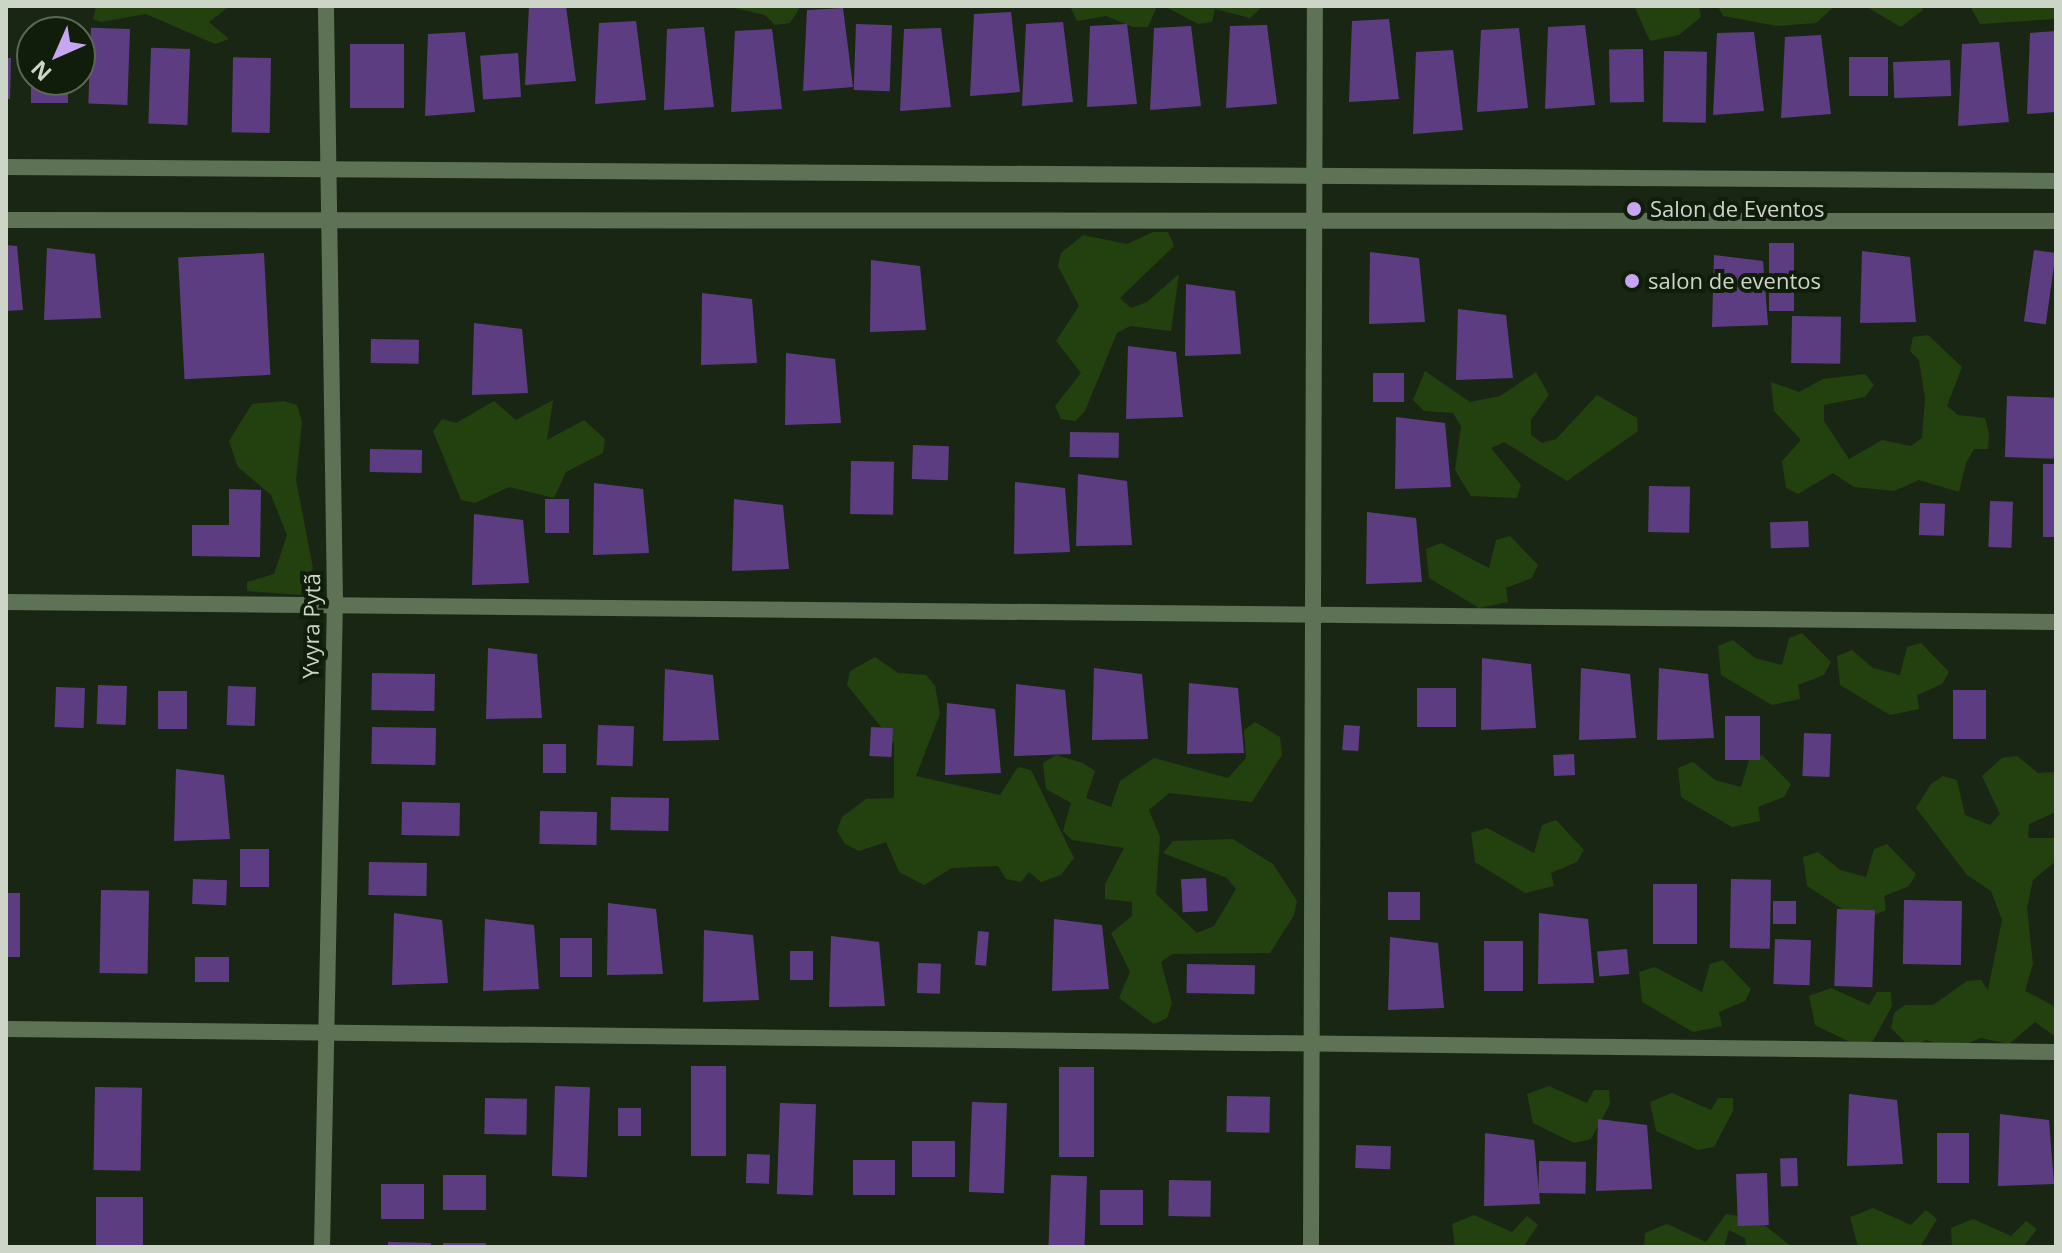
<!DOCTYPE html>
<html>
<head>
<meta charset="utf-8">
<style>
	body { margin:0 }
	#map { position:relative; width:2062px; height:1253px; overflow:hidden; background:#1a2614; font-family:"Open Sans",sans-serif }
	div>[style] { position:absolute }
	.green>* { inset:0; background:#22410f }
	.building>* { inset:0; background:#5d3d81; transform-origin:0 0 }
	.minor>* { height:16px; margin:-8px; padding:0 8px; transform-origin:8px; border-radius:8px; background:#5e7255 }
	.dots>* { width:22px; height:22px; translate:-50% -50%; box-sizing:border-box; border:4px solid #111d0b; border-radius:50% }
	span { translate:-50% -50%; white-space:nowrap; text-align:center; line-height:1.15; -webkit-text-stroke:8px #111d0b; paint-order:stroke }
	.poi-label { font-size:22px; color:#cdd5c9 }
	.left { translate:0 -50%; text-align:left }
	.street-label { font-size:22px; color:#cdd5c9 }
	.frame { position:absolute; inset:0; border:8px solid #cdd5c9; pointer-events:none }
	.north { position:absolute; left:16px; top:16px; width:80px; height:80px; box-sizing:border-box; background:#111d0b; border:2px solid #5c6757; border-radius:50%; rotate:225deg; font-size:22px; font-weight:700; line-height:32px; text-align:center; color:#cdd5c9 }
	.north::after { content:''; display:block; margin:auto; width:28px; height:36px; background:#c6a6f0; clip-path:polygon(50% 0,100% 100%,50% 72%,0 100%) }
</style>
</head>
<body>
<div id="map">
	<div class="green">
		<div style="clip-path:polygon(96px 6px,230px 6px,209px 22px,229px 39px,215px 44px,146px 14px,101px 22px,93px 19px)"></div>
		<div style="clip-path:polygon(725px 6px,801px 6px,790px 23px,775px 25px,765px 15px)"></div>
		<div style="clip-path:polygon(1070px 6px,1157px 6px,1148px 27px,1133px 27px,1106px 16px,1077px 21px)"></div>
		<div style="clip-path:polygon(1164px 6px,1263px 6px,1250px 18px,1215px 9px,1212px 22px,1198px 24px)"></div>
		<div style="clip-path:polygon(1634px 6px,1699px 6px,1701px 17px,1679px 35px,1650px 41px)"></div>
		<div style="clip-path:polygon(1718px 6px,1835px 6px,1816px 23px,1777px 26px,1723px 16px)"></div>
		<div style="clip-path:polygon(1865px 6px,1922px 6px,1923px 10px,1901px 27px)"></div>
		<div style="clip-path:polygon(1970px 6px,2056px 6px,2056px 19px,1980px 24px)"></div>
		<div style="clip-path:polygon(1153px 232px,1168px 232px,1174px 246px,1120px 298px,1131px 308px,1147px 302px,1179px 274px,1171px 331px,1130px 326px,1117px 333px,1085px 411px,1075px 421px,1061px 419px,1055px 406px,1081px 373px,1056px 341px,1079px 306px,1058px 266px,1061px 253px,1083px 235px,1127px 244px)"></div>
		<div style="clip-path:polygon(1928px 335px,1962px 367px,1947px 406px,1958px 415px,1985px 418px,1989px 434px,1988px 449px,1974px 449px,1966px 463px,1959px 492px,1919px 480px,1894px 491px,1854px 487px,1833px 473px,1798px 494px,1786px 488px,1782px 461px,1801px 440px,1774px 411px,1771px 382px,1799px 392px,1823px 379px,1865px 374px,1874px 385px,1865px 397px,1824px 405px,1824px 421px,1849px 459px,1882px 440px,1911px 446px,1922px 438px,1925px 398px,1919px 360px,1910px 351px,1913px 337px)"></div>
		<div style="clip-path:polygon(1425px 371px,1470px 402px,1500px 396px,1536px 372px,1549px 395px,1531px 420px,1531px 435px,1542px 443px,1556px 439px,1597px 395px,1637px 418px,1638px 431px,1567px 481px,1504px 442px,1491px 448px,1521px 485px,1517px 498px,1471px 496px,1455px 470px,1461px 426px,1453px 413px,1424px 411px,1413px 400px)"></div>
		<div style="clip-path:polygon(553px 400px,547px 440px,584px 420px,605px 439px,603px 453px,566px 472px,554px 498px,509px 487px,475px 503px,461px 500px,433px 431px,442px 419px,456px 423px,494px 401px,516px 420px)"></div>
		<div style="clip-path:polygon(284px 401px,297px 405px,302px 422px,296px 480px,313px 568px,301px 595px,247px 591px,247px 582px,274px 574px,287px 535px,271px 495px,238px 467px,229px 441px,252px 404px)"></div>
		<div style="clip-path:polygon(1510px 536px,1538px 565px,1532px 578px,1506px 588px,1508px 602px,1479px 608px,1429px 578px,1426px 549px,1441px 543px,1489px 568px,1496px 540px)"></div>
		<div style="clip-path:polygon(1802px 633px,1831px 662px,1824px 675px,1798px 685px,1800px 699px,1772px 705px,1721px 675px,1718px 646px,1733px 640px,1755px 658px,1782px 665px,1789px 638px)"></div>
		<div style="clip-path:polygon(1921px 643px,1949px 672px,1942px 684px,1917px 695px,1919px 709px,1890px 715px,1840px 685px,1837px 656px,1852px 650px,1873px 668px,1900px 675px,1907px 647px)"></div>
		<div style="clip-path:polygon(875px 657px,898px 673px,926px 675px,935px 686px,940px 714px,916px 776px,1000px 795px,1018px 767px,1031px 770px,1074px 858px,1061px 875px,1041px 882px,1029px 872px,1021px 882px,1006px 879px,998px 866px,952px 868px,924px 885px,899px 872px,886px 842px,859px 851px,845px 844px,837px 831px,842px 817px,866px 799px,894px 798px,894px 743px,847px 685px,850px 671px)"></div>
		<div style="clip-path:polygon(1255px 722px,1280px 737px,1282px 755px,1252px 802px,1169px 793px,1149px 810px,1160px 837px,1156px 894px,1197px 933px,1214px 926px,1236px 889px,1227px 878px,1163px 853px,1173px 841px,1233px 839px,1273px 864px,1297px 901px,1294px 915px,1270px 953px,1172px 954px,1161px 962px,1172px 1003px,1167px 1018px,1154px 1024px,1119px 998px,1130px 972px,1111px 933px,1132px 916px,1132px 902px,1105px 899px,1105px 884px,1124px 848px,1072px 840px,1063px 831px,1071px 803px,1046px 789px,1043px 763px,1056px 755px,1083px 763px,1095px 771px,1086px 798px,1111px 807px,1120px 781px,1154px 758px,1228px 778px,1246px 758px,1244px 730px)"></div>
		<div style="clip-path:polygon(1762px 755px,1791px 784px,1784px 797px,1758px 807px,1760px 821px,1732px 827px,1681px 797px,1678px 768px,1693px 762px,1715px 780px,1741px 787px,1749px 760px)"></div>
		<div style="clip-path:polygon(2017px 756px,2038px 773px,2056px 772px,2056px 812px,2029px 824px,2028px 838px,2056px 838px,2056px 861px,2033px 880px,2027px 908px,2033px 964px,2025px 991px,2056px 1007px,2056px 1037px,2035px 1022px,2009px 1044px,1981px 1038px,1954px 1049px,1926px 1040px,1911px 1048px,1891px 1028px,1894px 1013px,1905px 1005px,1933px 1005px,1967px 981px,1981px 980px,1988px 990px,2002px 920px,1991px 891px,1967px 875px,1916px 808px,1931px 784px,1943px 776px,1957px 780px,1965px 815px,1990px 825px,2000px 814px,1982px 776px,2002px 758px)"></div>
		<div style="clip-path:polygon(1556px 820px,1584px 850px,1577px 862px,1551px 873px,1554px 886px,1525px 893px,1475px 862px,1471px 833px,1487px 828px,1534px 853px,1542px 825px)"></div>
		<div style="clip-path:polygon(1887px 844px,1916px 874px,1909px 886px,1884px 896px,1886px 910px,1872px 916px,1844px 910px,1807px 886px,1803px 857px,1818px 852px,1840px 870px,1866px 877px,1874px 849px)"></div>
		<div style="clip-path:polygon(1723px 960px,1751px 989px,1745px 1001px,1719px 1012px,1722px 1026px,1693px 1032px,1642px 1002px,1639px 972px,1655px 967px,1702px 992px,1710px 964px)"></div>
		<div style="clip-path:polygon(1831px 988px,1869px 1005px,1877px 992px,1891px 992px,1892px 1006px,1873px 1041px,1856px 1045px,1815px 1025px,1809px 996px)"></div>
		<div style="clip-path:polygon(1549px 1086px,1587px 1103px,1594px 1090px,1609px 1090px,1610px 1104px,1591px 1139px,1574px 1143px,1533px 1123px,1527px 1094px)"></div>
		<div style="clip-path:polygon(1672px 1093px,1711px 1110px,1718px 1098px,1733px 1098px,1733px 1111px,1714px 1147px,1698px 1150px,1656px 1131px,1650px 1102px)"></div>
		<div style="clip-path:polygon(1873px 1208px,1911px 1225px,1926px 1210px,1937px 1219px,1920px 1247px,1858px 1247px,1850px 1217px)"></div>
		<div style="clip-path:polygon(1726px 1214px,1757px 1219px,1792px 1247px,1746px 1247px,1745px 1238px,1729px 1230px,1724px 1247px,1644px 1247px,1645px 1233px,1667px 1224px,1706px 1242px)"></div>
		<div style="clip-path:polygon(1474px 1215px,1512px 1232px,1527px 1216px,1538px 1225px,1523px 1247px,1455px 1247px,1452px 1224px)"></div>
		<div style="clip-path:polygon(1973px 1219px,2011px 1236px,2026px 1221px,2037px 1229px,2023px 1247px,1952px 1247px,1951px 1228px)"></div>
	</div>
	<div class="building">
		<div style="clip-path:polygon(529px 6px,566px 6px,576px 81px,525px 85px)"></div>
		<div style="clip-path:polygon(843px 8px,853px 87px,803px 91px,807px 10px)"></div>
		<div style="clip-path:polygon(1011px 12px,1020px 92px,970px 96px,974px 14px)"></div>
		<div style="clip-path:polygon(1389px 19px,1399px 99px,1349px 102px,1352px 21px)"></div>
		<div style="clip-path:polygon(636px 21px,646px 100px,595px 104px,599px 23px)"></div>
		<div style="clip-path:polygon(1063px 22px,1073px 102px,1022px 106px,1026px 24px)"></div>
		<div style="left:856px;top:24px;width:36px;height:66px;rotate:2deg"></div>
		<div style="clip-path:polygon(1127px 24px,1137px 104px,1087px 107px,1090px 26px)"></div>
		<div style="clip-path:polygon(1267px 25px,1277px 104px,1226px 108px,1230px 26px)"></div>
		<div style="clip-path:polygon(1585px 25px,1595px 105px,1545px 109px,1548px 27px)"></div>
		<div style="clip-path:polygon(69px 26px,69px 32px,31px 32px,31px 28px)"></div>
		<div style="clip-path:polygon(1191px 26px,1201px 106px,1150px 110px,1154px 28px)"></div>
		<div style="clip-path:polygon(704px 27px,714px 107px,664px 110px,667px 29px)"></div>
		<div style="clip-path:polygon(941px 28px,951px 107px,900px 111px,904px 29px)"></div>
		<div style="clip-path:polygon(1519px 28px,1528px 108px,1477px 112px,1481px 30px)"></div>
		<div style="left:130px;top:29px;width:76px;height:39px;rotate:92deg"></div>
		<div style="clip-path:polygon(772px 29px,782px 109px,731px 112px,735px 31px)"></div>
		<div style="clip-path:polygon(2056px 31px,2056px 112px,2027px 114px,2030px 33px)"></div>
		<div style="clip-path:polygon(465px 32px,475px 112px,425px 116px,428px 34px)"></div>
		<div style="clip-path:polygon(1754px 32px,1764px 111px,1713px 115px,1717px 33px)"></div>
		<div style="clip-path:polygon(1821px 35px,1831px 114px,1781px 118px,1785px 37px)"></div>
		<div style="clip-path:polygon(1999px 42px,2009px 122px,1958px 126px,1962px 44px)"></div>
		<div style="left:350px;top:44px;width:54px;height:64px"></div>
		<div style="left:190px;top:49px;width:76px;height:39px;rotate:92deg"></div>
		<div style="left:1643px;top:49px;width:53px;height:34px;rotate:89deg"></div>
		<div style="clip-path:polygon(1453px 50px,1463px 130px,1413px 134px,1416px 52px)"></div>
		<div style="left:1664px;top:51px;width:43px;height:71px;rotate:1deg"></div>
		<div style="left:518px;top:53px;width:44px;height:38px;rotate:86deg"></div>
		<div style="left:1849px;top:57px;width:39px;height:39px"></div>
		<div style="clip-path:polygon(6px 58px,11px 58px,10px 99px,6px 99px)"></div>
		<div style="left:271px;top:58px;width:75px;height:38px;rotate:91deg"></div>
		<div style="left:1950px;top:60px;width:36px;height:57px;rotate:88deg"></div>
		<div style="left:31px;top:80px;width:37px;height:23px"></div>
		<div style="left:1769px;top:243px;width:25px;height:68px"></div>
		<div style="clip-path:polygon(6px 245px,17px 246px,23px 310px,6px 311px)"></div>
		<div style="clip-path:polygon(47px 248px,95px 254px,101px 318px,44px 320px)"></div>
		<div style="left:2034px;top:250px;width:22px;height:72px;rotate:8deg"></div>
		<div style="clip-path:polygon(1862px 251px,1910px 257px,1916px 322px,1860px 323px)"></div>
		<div style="clip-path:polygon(1370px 252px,1419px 258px,1425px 322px,1369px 324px)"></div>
		<div style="left:264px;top:253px;width:122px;height:86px;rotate:87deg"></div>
		<div style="clip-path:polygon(1714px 255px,1763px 261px,1768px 325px,1712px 327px)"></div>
		<div style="clip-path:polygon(871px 260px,920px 266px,926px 330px,870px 332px)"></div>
		<div style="clip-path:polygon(1186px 284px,1235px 291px,1241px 354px,1185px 356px)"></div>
		<div style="clip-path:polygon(702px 293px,752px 299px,757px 363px,701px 365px)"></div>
		<div style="clip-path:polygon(1458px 309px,1506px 315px,1513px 378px,1456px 380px)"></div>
		<div style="left:1792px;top:316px;width:49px;height:47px;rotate:1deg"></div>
		<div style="clip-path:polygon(474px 323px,522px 329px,528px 393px,472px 395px)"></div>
		<div style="left:371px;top:339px;width:48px;height:24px;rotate:1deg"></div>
		<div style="clip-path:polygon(1128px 346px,1176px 352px,1183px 417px,1126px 419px)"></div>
		<div style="clip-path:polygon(786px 353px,835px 359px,841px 423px,785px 425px)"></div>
		<div style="left:1373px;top:373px;width:31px;height:29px"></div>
		<div style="left:2007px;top:396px;width:49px;height:61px;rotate:2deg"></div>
		<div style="clip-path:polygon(1396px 417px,1445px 423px,1451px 487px,1395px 489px)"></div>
		<div style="left:1070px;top:432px;width:49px;height:25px;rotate:1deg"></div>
		<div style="left:913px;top:445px;width:36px;height:34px;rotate:2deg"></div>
		<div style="left:370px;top:449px;width:52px;height:23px;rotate:1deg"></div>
		<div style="left:851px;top:461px;width:43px;height:53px;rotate:1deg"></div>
		<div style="left:2043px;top:464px;width:13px;height:73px"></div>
		<div style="clip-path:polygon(1078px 474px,1127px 481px,1132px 545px,1076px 546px)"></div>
		<div style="clip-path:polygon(1015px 482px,1065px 488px,1070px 552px,1014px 554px)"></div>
		<div style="clip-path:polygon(594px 483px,643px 489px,649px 553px,593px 555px)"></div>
		<div style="left:1649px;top:486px;width:41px;height:46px;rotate:1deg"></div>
		<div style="clip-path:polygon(229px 489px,261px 490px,260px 557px,192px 556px,192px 525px,229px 525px)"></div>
		<div style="left:545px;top:499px;width:24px;height:34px"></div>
		<div style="clip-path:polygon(734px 499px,783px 505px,789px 569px,732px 571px)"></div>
		<div style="left:1990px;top:501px;width:23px;height:46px;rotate:2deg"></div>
		<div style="left:1920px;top:503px;width:25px;height:32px;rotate:2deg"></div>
		<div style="clip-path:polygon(1367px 512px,1416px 518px,1422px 582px,1366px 584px)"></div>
		<div style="clip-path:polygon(474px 514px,523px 520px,529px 583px,472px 585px)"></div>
		<div style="left:1808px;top:521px;width:26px;height:38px;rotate:88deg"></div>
		<div style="clip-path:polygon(488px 648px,537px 654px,542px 718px,486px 719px)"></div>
		<div style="clip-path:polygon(1482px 658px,1531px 664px,1536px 728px,1481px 730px)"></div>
		<div style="clip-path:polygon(1094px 668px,1142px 674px,1148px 739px,1092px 740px)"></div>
		<div style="clip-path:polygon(1581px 668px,1630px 674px,1636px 738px,1579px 740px)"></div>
		<div style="clip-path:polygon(1659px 668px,1708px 674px,1714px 738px,1657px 740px)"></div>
		<div style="clip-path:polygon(665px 669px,713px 675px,719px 740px,663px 741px)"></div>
		<div style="left:372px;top:673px;width:63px;height:37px;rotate:1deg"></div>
		<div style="clip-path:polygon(1189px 683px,1238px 688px,1244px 753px,1187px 754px)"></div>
		<div style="clip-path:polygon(1016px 684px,1065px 690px,1071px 754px,1014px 756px)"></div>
		<div style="left:98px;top:685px;width:29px;height:39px;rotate:2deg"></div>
		<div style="left:228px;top:686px;width:28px;height:39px;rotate:2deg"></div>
		<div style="left:56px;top:687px;width:29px;height:40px;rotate:2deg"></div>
		<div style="left:1417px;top:688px;width:39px;height:39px"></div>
		<div style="left:1953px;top:690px;width:33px;height:49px"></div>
		<div style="left:158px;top:691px;width:29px;height:38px"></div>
		<div style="clip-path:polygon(947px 703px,995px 709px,1001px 773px,945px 775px)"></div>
		<div style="left:1725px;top:716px;width:35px;height:44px"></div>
		<div style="left:598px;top:725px;width:36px;height:40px;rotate:2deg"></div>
		<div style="left:1344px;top:725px;width:16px;height:25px;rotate:4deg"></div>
		<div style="left:372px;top:727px;width:64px;height:37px;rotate:1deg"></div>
		<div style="left:871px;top:727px;width:22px;height:29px;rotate:3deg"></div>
		<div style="left:1804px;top:733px;width:27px;height:43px;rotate:2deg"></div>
		<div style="left:543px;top:744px;width:23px;height:29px"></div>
		<div style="left:1574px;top:754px;width:21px;height:21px;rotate:87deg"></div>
		<div style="clip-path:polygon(176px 769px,224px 775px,230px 839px,174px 841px)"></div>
		<div style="left:611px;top:797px;width:58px;height:33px;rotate:1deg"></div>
		<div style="left:402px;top:802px;width:58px;height:33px;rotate:1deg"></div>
		<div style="left:540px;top:811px;width:57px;height:33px;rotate:1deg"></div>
		<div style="left:240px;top:849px;width:29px;height:38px"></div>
		<div style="left:369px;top:862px;width:58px;height:33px;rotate:1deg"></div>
		<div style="left:1206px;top:878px;width:33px;height:25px;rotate:87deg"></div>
		<div style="left:193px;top:879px;width:34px;height:25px;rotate:2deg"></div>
		<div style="left:1731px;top:879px;width:40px;height:69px;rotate:1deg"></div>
		<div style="left:1653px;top:884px;width:44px;height:60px"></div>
		<div style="left:101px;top:890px;width:48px;height:83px;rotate:1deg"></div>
		<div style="left:1388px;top:892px;width:32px;height:28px"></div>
		<div style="left:6px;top:893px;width:14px;height:64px"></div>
		<div style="left:1904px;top:900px;width:58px;height:64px;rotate:1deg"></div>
		<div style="left:1773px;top:901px;width:23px;height:23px"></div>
		<div style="clip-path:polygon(608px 903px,656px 909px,663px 974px,607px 975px)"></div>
		<div style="left:1837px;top:909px;width:38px;height:77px;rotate:2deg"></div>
		<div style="clip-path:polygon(394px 913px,442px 920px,448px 983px,392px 985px)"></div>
		<div style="clip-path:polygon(1539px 913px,1588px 919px,1594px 983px,1538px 984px)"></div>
		<div style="clip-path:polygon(485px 919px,534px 925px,539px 989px,483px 991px)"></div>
		<div style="clip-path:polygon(1054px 919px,1102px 925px,1109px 989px,1052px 991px)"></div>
		<div style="clip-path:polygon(704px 930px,753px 935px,759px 1000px,703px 1002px)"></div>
		<div style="left:978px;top:931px;width:11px;height:34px;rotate:5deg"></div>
		<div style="clip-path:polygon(831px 936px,879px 942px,885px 1006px,829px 1007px)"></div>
		<div style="clip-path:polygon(1390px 937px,1438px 943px,1444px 1008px,1388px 1010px)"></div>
		<div style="left:560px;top:938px;width:32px;height:39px"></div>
		<div style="left:1775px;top:939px;width:36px;height:45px;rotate:2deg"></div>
		<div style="left:1484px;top:941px;width:39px;height:50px"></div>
		<div style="left:1627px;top:949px;width:25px;height:30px;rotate:85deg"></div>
		<div style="left:790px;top:951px;width:23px;height:29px"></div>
		<div style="left:195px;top:957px;width:34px;height:25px"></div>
		<div style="left:918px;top:963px;width:23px;height:30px;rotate:2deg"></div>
		<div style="left:1187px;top:964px;width:68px;height:29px;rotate:1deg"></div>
		<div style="left:691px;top:1066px;width:35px;height:90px"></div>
		<div style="left:1059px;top:1067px;width:35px;height:90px"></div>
		<div style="left:555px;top:1086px;width:35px;height:90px;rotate:2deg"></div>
		<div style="left:95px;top:1087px;width:47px;height:83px;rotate:1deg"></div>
		<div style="clip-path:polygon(1849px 1094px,1897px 1100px,1903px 1164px,1847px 1166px)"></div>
		<div style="left:1227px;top:1096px;width:43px;height:36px;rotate:1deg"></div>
		<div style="left:485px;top:1098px;width:42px;height:36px;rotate:1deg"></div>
		<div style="left:972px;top:1102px;width:35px;height:90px;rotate:2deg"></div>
		<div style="left:780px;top:1103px;width:36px;height:91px;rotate:2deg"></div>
		<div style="left:618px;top:1108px;width:23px;height:28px"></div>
		<div style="clip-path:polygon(2000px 1114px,2049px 1120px,2054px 1184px,1998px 1186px)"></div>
		<div style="clip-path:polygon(1598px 1119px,1647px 1125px,1652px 1189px,1596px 1191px)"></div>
		<div style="clip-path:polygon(1485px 1133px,1534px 1140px,1540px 1204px,1484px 1206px)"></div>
		<div style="left:1937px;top:1133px;width:32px;height:50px"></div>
		<div style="left:912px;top:1141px;width:43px;height:36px"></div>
		<div style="left:1356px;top:1145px;width:35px;height:23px;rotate:2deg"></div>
		<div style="left:747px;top:1154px;width:23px;height:29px;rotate:2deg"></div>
		<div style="left:1797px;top:1158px;width:28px;height:17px;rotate:88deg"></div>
		<div style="left:853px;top:1160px;width:42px;height:35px"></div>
		<div style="left:1539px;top:1161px;width:47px;height:32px;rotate:1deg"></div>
		<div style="left:1767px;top:1173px;width:52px;height:31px;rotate:88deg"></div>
		<div style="left:443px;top:1175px;width:43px;height:35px"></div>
		<div style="left:1051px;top:1175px;width:36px;height:72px;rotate:2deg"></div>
		<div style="left:1169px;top:1180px;width:42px;height:36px;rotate:1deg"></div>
		<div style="left:381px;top:1184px;width:43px;height:35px"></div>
		<div style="left:1100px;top:1190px;width:43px;height:35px"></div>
		<div style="left:96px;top:1197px;width:47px;height:50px"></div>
		<div style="clip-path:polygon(388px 1242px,431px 1243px,431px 1247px,388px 1247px)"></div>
		<div style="left:443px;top:1243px;width:43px;height:4px"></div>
	</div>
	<div class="minor">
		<div style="left:6px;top:167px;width:2050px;rotate:0.39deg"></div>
		<div style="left:6px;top:220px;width:2050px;rotate:0.03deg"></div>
		<div style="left:6px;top:602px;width:2050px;rotate:0.56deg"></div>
		<div style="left:6px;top:1029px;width:2050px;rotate:0.64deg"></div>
		<div style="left:322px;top:1247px;width:645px;rotate:-88.85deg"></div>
		<div style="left:335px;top:602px;width:596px;rotate:-90.87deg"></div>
		<div style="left:1311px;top:1247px;width:1241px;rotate:-89.82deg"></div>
	</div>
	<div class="dots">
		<div style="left:1634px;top:209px;background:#c6a6f0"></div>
		<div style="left:1632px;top:281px;background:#c6a6f0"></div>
	</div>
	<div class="poi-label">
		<span class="left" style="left:1650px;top:209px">Salon de Eventos</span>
		<span class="left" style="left:1648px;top:281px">salon de eventos</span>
	</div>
	<div class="street-label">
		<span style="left:311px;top:626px;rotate:-89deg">Yvyra Pytã</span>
	</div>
	<div class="frame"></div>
	<div class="north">N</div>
</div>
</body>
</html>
